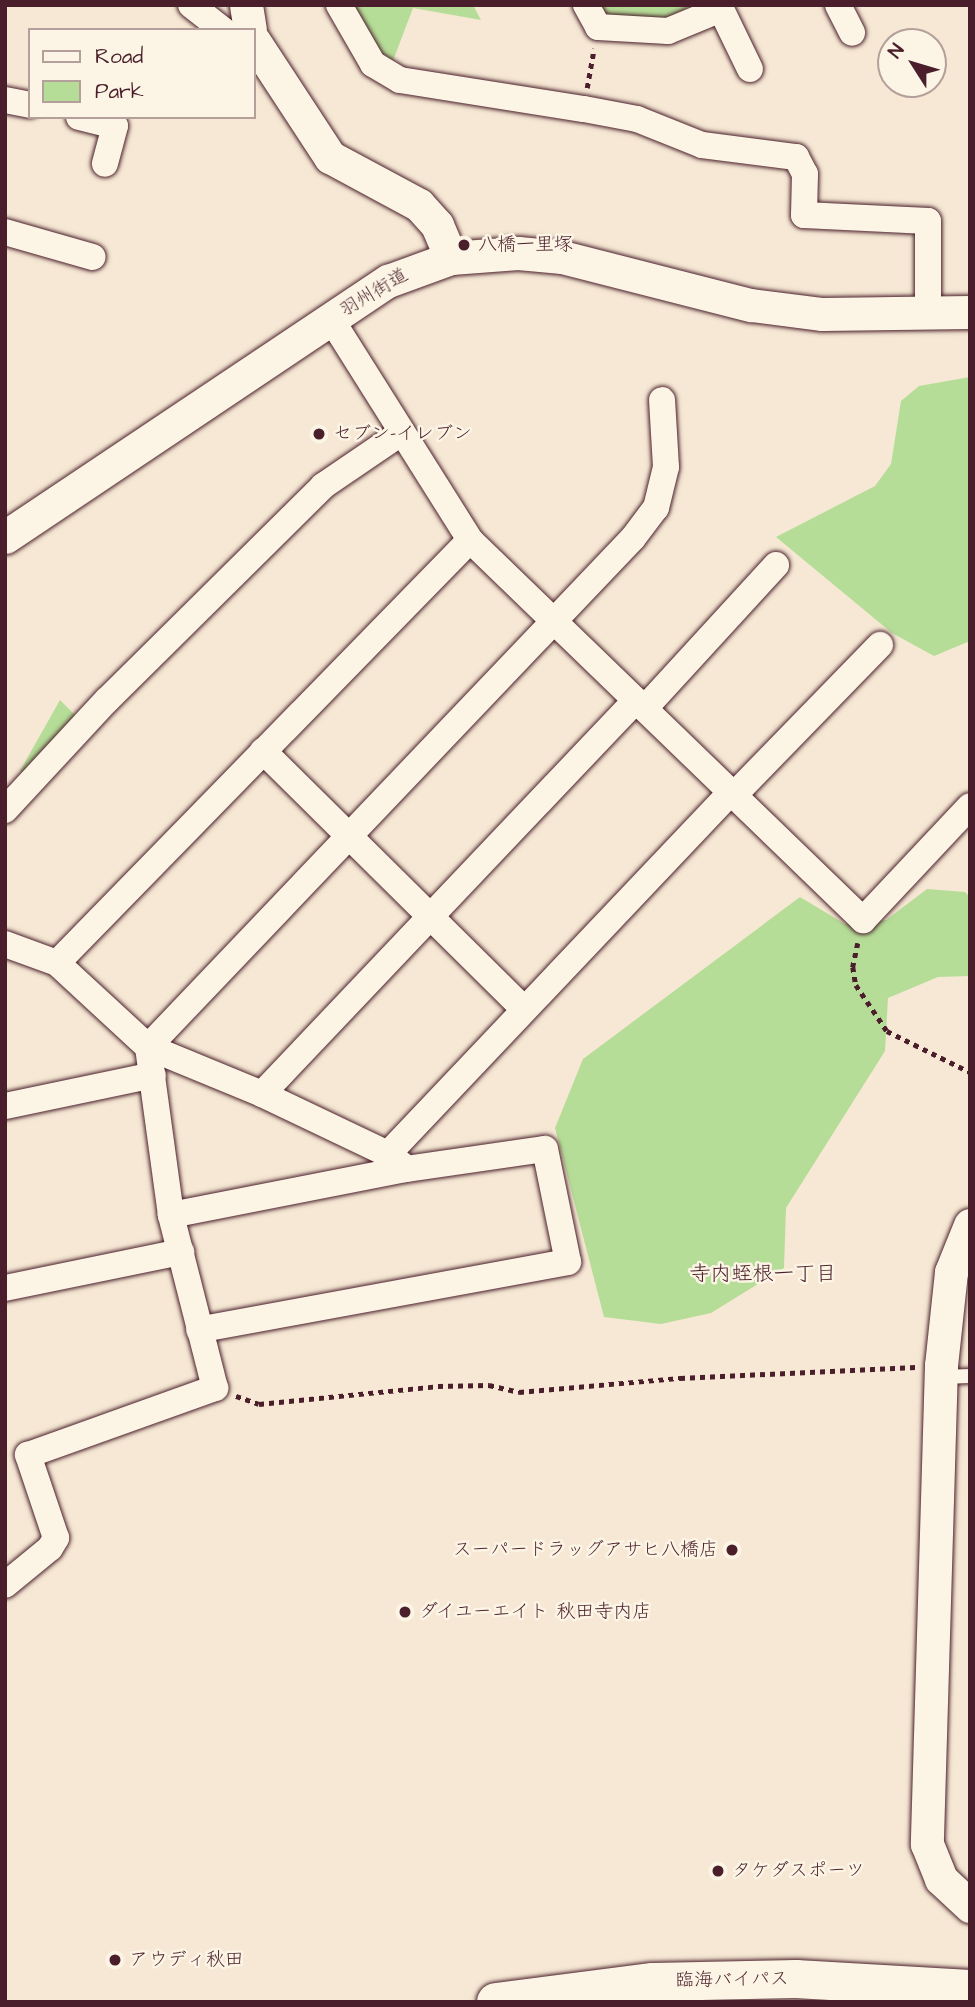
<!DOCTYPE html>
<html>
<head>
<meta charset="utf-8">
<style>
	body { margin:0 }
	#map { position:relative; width:975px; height:2007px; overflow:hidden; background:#f6e8d4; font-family:"Architects Daughter","Klee One",sans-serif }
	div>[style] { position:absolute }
	.green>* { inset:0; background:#b6dd98 }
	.path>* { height:4.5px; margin-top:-2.25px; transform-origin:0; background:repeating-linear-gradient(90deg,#4a1f2b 0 5px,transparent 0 10px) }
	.roads { filter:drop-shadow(0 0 2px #4a1f2b) drop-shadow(0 0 2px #4a1f2b) }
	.service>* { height:14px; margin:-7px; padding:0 7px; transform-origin:7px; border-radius:7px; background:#fcf5e5 }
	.minor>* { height:26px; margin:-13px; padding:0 13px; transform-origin:13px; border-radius:13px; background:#fcf5e5 }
	.tertiary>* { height:33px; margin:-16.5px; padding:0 16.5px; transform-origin:16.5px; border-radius:16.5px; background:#fcf5e5 }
	.trunk>* { height:38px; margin:-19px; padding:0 19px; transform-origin:19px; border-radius:19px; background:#fcf5e5 }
	.dots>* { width:19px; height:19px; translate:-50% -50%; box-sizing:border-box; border:4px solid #fcf5e5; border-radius:50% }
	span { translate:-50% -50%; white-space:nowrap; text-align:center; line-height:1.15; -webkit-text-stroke:5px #fcf5e5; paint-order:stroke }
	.poi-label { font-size:19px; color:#4a1f2b }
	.left { translate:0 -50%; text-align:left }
	.right { translate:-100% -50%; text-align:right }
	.street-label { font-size:19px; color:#4a1f2b }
	.neighbourhood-label { font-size:21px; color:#4a1f2b }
	.frame { position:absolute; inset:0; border:7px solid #4a1f2b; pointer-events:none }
	.legend { position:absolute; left:28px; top:28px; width:228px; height:91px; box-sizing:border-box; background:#fcf5e5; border:2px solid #b59f9b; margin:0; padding:9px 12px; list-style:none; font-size:21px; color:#4a1f2b }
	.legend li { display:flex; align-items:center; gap:14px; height:35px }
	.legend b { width:35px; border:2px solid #b59f9b }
	.north { position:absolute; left:877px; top:28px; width:70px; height:70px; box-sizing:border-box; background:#fcf5e5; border:2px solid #b59f9b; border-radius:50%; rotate:307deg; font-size:19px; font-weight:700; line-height:28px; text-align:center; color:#4a1f2b }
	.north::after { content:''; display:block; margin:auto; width:24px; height:32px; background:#4a1f2b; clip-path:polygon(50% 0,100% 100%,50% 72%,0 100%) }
</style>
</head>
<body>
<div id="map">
	<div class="green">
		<div style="clip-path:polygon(351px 5px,473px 5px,481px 20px,413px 8px,391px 66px,383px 61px)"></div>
		<div style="clip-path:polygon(599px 5px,690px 5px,674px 18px,606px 18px)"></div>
		<div style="clip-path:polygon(970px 377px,970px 641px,934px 656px,892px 633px,776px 537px,875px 486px,891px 464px,901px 401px,919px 386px)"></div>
		<div style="clip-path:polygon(60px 700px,82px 722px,27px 778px,20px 771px)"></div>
		<div style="clip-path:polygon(927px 889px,965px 892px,970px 897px,970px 976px,938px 977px,888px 998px,885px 1051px,786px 1208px,784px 1268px,711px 1313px,661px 1324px,604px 1317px,555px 1128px,583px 1059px,800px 897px,845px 924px,886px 920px)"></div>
	</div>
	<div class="path">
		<div style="left:587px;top:88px;width:40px;rotate:-80deg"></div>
		<div style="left:858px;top:943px;width:25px;rotate:102deg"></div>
		<div style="left:853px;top:967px;width:18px;rotate:81deg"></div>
		<div style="left:856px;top:985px;width:55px;rotate:56deg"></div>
		<div style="left:887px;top:1031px;width:93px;rotate:26.3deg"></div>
		<div style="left:236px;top:1396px;width:24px;rotate:19deg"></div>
		<div style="left:259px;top:1404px;width:180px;rotate:-5.7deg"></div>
		<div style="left:438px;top:1386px;width:51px;rotate:-1.1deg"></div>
		<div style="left:489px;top:1385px;width:31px;rotate:13deg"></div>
		<div style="left:519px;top:1392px;width:162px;rotate:-5deg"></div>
		<div style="left:680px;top:1378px;width:236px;rotate:-2.7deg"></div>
	</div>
	<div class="roads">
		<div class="service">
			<div style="left:942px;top:1377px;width:28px;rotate:-2deg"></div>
		</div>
		<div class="minor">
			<div style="left:191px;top:5px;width:41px;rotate:38deg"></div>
			<div style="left:339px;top:5px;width:68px;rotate:60deg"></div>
			<div style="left:373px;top:64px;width:31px;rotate:31deg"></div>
			<div style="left:400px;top:80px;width:186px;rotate:9deg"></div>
			<div style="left:584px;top:109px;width:54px;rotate:10.7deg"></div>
			<div style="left:637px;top:119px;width:70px;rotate:21.8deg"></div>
			<div style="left:702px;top:145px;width:95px;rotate:7.3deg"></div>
			<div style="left:796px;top:157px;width:19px;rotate:62deg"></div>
			<div style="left:805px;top:174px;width:41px;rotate:91.4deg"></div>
			<div style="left:804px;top:215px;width:124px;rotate:2.8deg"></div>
			<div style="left:928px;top:221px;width:90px;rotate:90deg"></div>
			<div style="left:586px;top:5px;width:25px;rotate:61deg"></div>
			<div style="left:598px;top:27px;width:70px;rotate:3.3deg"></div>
			<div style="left:668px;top:31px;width:57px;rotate:-22.5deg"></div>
			<div style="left:719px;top:5px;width:71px;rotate:64.2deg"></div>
			<div style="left:838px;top:5px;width:31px;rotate:63deg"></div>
			<div style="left:5px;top:100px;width:25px;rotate:11deg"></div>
			<div style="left:79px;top:117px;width:37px;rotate:14deg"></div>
			<div style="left:115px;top:126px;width:39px;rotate:105deg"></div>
			<div style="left:5px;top:232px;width:91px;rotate:15.9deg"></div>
			<div style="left:331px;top:319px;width:261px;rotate:57.8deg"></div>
			<div style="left:470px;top:540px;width:547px;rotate:44.04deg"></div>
			<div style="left:863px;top:920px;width:156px;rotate:-46.8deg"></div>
			<div style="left:645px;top:708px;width:194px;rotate:-47.5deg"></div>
			<div style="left:263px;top:751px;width:367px;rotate:44.7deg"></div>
			<div style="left:735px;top:794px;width:208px;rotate:-45.8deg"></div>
			<div style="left:5px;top:810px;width:150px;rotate:-47.2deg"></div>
			<div style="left:107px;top:700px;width:304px;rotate:-44.7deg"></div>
			<div style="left:323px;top:486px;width:94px;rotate:-34.2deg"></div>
			<div style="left:5px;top:944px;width:55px;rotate:20.1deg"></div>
			<div style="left:57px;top:963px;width:124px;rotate:42.7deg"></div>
			<div style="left:148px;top:1047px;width:123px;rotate:22.4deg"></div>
			<div style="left:262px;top:1094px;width:140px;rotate:25.5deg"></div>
			<div style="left:388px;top:1154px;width:18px;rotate:38deg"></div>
			<div style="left:57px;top:963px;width:591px;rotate:-45.69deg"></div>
			<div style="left:148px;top:1047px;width:703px;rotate:-46.38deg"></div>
			<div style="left:633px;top:538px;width:38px;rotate:-53deg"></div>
			<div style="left:656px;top:508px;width:42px;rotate:-76.3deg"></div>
			<div style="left:666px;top:467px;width:67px;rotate:-93.4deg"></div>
			<div style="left:262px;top:1094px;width:543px;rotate:-46.49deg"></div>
			<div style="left:5px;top:1106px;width:151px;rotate:-11.8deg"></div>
			<div style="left:388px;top:1154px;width:500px;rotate:-46.54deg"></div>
			<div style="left:171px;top:1215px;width:239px;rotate:-11.1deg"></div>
			<div style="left:406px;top:1169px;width:140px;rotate:-8.2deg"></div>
			<div style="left:545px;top:1149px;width:115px;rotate:78.5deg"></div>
			<div style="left:568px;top:1262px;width:375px;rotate:169.6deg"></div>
			<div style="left:5px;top:1288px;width:180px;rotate:-11.6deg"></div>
			<div style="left:5px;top:1585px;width:58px;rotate:-39.4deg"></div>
			<div style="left:50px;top:1548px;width:12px;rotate:-59deg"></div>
			<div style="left:56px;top:1538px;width:88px;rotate:-108.6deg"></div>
			<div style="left:28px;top:1455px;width:199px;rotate:-19.7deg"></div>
			<div style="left:215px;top:1388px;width:179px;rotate:-104.3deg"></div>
			<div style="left:171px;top:1215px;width:170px;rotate:-97.8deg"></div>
		</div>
		<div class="tertiary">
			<div style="left:246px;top:5px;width:25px;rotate:81deg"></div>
			<div style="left:254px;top:41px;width:139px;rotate:56.8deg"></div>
			<div style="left:330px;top:157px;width:101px;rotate:28.3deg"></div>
			<div style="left:419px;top:205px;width:27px;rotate:48deg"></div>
			<div style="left:437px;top:225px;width:36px;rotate:67deg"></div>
			<div style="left:5px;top:537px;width:461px;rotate:-33.8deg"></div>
			<div style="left:388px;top:281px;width:67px;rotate:-20.1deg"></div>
			<div style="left:451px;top:258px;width:67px;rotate:-4.3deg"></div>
			<div style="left:518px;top:253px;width:44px;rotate:5.2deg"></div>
			<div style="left:562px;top:257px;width:195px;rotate:14.3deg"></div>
			<div style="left:751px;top:305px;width:72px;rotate:7.2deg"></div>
			<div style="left:822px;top:314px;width:148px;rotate:-0.8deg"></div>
			<div style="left:970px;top:1225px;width:51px;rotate:112deg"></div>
			<div style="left:951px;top:1272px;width:94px;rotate:96.1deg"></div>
			<div style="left:941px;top:1365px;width:479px;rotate:91.7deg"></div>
			<div style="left:927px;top:1844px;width:38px;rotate:68deg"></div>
			<div style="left:941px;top:1879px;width:40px;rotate:43deg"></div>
		</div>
		<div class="trunk">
			<div style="left:496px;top:2002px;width:158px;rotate:-7.3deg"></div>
			<div style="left:653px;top:1982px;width:143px;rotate:-1.2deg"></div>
			<div style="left:796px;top:1979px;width:174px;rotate:3.3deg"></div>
		</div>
	</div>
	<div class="dots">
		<div style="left:464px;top:245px;background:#4a1f2b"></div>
		<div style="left:319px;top:434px;background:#4a1f2b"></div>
		<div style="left:732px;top:1550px;background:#4a1f2b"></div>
		<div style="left:405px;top:1612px;background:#4a1f2b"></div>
		<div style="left:718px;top:1871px;background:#4a1f2b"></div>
		<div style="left:115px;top:1960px;background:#4a1f2b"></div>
	</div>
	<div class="poi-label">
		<span class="left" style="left:478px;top:245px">八橋一里塚</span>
		<span class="left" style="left:333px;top:434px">セブン-イレブン</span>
		<span class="right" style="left:718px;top:1550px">スーパードラッグアサヒ八橋店</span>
		<span class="left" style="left:419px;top:1612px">ダイユーエイト 秋田寺内店</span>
		<span class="left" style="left:732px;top:1871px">タケダスポーツ</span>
		<span class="left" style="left:129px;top:1960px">アウディ秋田</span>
	</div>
	<div class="street-label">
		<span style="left:374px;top:293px;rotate:-31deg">羽州街道</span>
		<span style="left:732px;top:1980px;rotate:-1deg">臨海バイパス</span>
	</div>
	<div class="neighbourhood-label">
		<span style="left:763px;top:1274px">寺内蛭根一丁目</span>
	</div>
	<div class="frame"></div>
	<ul class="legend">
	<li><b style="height:9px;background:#fcf5e5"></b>Road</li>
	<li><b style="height:19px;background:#b6dd98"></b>Park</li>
	</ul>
	<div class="north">N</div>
</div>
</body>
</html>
